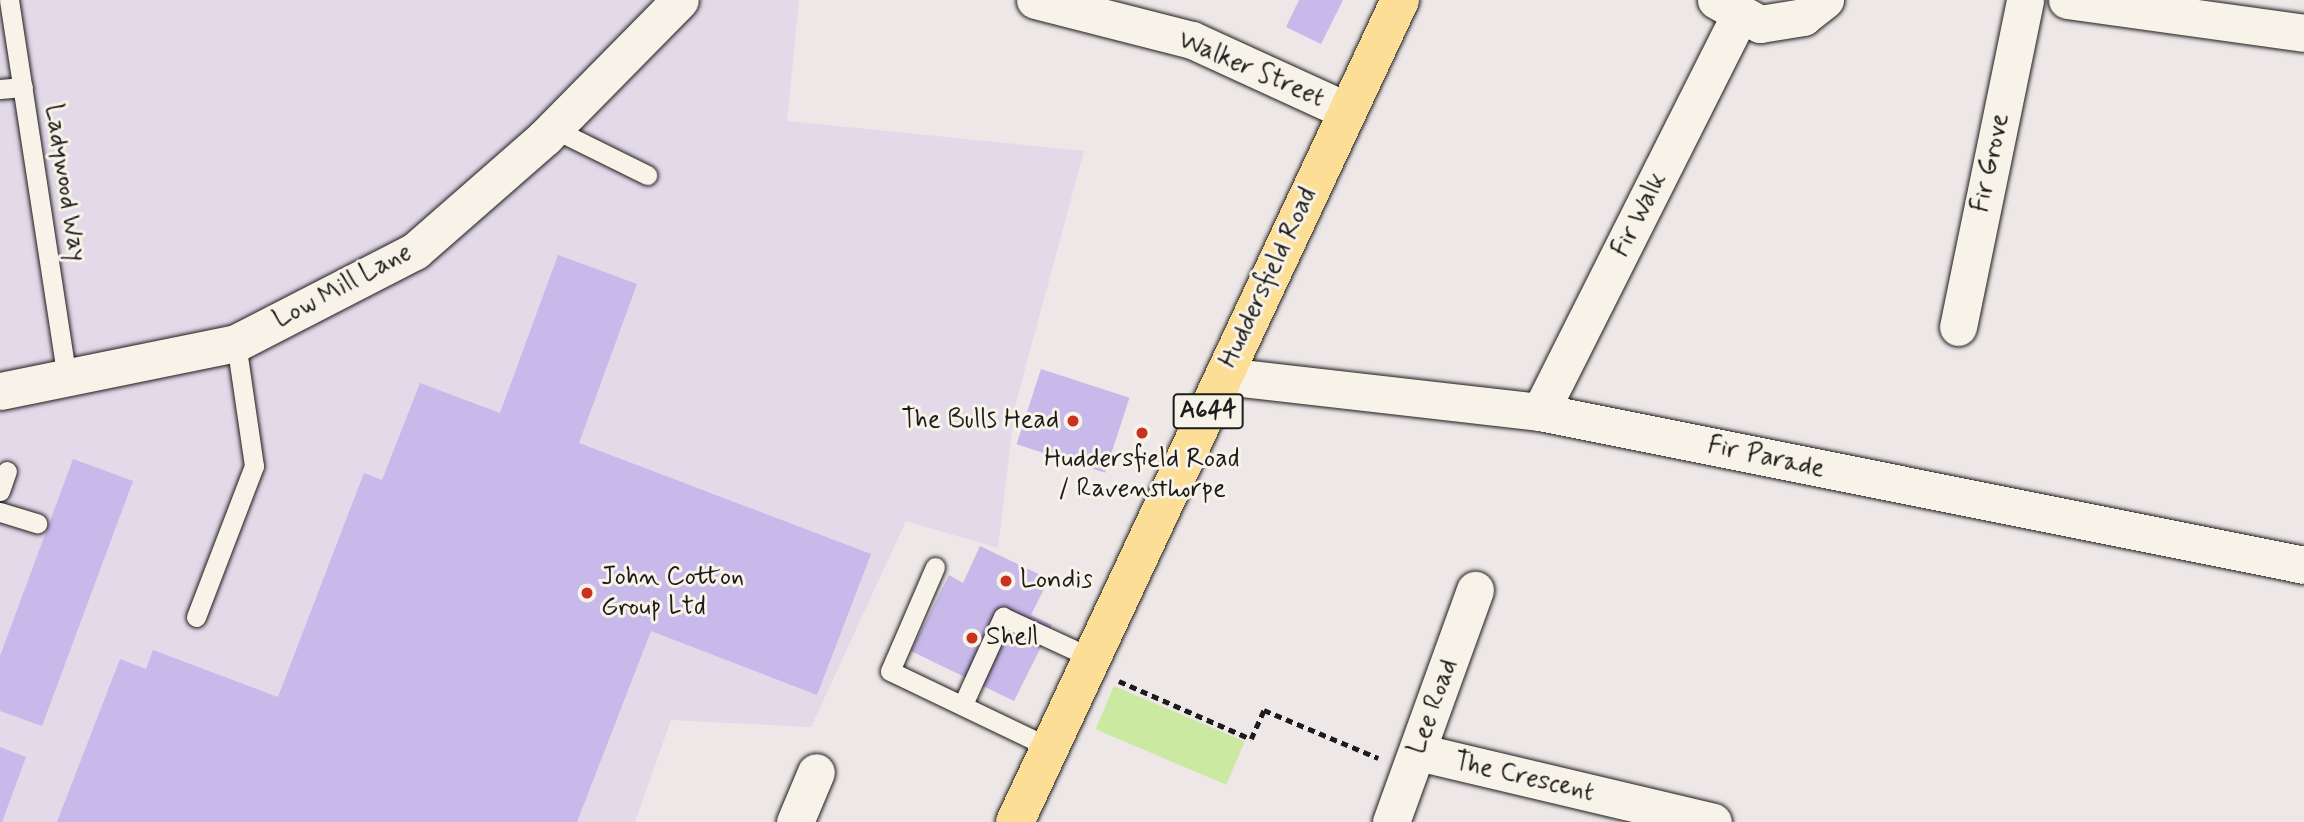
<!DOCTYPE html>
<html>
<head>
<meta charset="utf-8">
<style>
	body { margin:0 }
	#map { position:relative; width:2304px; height:822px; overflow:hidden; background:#ede7e8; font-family:Mynerve,sans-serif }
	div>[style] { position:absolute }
	.built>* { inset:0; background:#e2d9e9 }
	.green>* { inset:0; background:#cbe9a0; transform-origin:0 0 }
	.building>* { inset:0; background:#c7b9ea; transform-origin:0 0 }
	.path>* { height:4.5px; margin-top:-2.25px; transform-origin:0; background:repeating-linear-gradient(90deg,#1c1c1c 0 7px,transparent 0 12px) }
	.roads { filter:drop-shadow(0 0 2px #1c1c1c) drop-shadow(0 0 2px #1c1c1c) }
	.service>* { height:19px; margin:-9.5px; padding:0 9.5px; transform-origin:9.5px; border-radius:9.5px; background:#f7f3e8 }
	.minor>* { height:37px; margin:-18.5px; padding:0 18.5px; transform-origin:18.5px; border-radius:18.5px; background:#f7f3e8 }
	.trunk>* { height:38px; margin:-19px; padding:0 19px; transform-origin:19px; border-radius:19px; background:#fdde96 }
	.dots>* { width:19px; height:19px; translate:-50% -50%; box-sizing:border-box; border:4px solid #f7f3e8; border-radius:50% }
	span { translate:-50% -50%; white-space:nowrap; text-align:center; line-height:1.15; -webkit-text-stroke:6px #f7f3e8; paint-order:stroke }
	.shield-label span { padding:2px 5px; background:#f7f3e8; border:2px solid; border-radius:5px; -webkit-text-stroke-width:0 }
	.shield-label { font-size:24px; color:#1c1c1c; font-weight:700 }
	.street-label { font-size:26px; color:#1c1c1c }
	.poi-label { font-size:26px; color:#1c1c1c }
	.right { translate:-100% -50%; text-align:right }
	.left { translate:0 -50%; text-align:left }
</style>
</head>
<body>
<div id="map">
	<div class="built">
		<div style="clip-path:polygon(0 0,799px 0,787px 121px,1084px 151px,1015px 406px,998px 548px,906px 521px,811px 727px,671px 720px,635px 822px,0 822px)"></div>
	</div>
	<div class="green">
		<div style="left:1114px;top:686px;width:142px;height:47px;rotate:23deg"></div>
	</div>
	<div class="building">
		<div style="clip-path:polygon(1299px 0,1343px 0,1321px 44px,1286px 27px)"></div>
		<div style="clip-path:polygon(558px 255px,637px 284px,579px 443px,871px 554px,817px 695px,651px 631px,577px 822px,57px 822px,120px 659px,146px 669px,153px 650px,278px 697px,364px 473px,382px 480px,420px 383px,500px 413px)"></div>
		<div style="left:1041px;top:369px;width:93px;height:79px;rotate:18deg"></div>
		<div style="clip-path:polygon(73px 459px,133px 481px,42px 726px,0 711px,0 656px)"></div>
		<div style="clip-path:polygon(980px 546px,1049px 579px,1031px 615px,1052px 625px,1014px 701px,911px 651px,949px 575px,963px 583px)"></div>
		<div style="clip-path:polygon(0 747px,26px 757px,2px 822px,0 822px)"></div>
	</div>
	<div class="path">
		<div style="left:1119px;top:681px;width:144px;rotate:23.7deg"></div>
		<div style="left:1251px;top:739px;width:32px;rotate:-66deg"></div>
		<div style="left:1264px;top:710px;width:124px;rotate:22.8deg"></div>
	</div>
	<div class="roads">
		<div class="service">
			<div style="left:9px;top:0;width:378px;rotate:81.3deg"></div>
			<div style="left:0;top:89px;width:23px;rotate:-5deg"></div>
			<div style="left:554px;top:129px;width:104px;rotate:26.3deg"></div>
			<div style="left:0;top:491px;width:21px;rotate:-71deg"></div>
			<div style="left:0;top:512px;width:39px;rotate:17deg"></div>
			<div style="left:935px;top:567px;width:113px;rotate:113.4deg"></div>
			<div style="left:890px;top:671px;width:181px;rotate:25.6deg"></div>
			<div style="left:196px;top:617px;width:162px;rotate:-69deg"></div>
			<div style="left:254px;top:466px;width:124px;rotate:-98.3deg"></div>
			<div style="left:964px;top:702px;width:94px;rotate:-65.4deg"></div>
			<div style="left:1003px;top:617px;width:100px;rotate:24.8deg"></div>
		</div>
		<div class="minor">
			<div style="left:1035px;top:0;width:162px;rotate:14.3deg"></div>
			<div style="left:1192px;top:40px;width:168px;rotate:24.6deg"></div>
			<div style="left:1716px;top:0;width:50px;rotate:28.6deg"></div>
			<div style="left:1760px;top:24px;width:44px;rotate:-9.2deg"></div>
			<div style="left:1803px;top:17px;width:28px;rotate:-38deg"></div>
			<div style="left:2067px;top:0;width:239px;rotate:7.9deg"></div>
			<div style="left:1958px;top:327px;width:334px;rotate:-78.4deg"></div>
			<div style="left:1224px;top:376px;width:318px;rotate:6.5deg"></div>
			<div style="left:1540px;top:412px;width:779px;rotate:11.32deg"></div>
			<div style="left:0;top:391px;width:241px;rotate:-11.5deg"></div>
			<div style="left:236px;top:343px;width:201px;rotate:-27.2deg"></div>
			<div style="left:415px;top:251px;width:173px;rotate:-41.2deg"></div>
			<div style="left:545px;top:137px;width:192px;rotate:-45.4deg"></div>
			<div style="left:1540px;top:412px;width:442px;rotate:-63.3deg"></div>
			<div style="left:1418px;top:752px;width:303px;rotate:13.3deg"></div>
			<div style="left:795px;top:822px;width:54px;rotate:-67.2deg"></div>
			<div style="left:1391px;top:822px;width:247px;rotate:-70.1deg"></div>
		</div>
		<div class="trunk">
			<div style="left:1015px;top:822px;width:908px;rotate:-64.9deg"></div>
		</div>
	</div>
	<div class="dots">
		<div style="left:1073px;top:421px;background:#c8321e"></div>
		<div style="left:1142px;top:433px;background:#c8321e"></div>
		<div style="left:1006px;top:581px;background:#c8321e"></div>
		<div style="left:587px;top:593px;background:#c8321e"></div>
		<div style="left:972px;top:638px;background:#c8321e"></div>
	</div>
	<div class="shield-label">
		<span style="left:1208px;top:411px">A644</span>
	</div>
	<div class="street-label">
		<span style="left:1251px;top:70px;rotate:23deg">Walker Street</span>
		<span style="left:1991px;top:163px;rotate:-78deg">Fir Grove</span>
		<span style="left:64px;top:183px;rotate:81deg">Ladywood Way</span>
		<span style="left:1640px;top:215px;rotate:-63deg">Fir Walk</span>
		<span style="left:1269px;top:278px;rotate:-65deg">Huddersfield Road</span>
		<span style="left:343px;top:287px;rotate:-28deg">Low Mill Lane</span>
		<span style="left:1766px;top:458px;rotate:12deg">Fir Parade</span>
		<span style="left:1434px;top:707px;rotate:-70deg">Lee Road</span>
		<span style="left:1524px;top:778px;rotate:13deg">The Crescent</span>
	</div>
	<div class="poi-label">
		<span class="right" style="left:1059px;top:421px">The Bulls Head</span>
		<span style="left:1142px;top:475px">Huddersfield Road<br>/ Ravensthorpe</span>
		<span class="left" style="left:601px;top:593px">John Cotton<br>Group Ltd</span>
		<span class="left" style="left:1020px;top:581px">Londis</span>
		<span class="left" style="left:986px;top:638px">Shell</span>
	</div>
</div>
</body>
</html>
